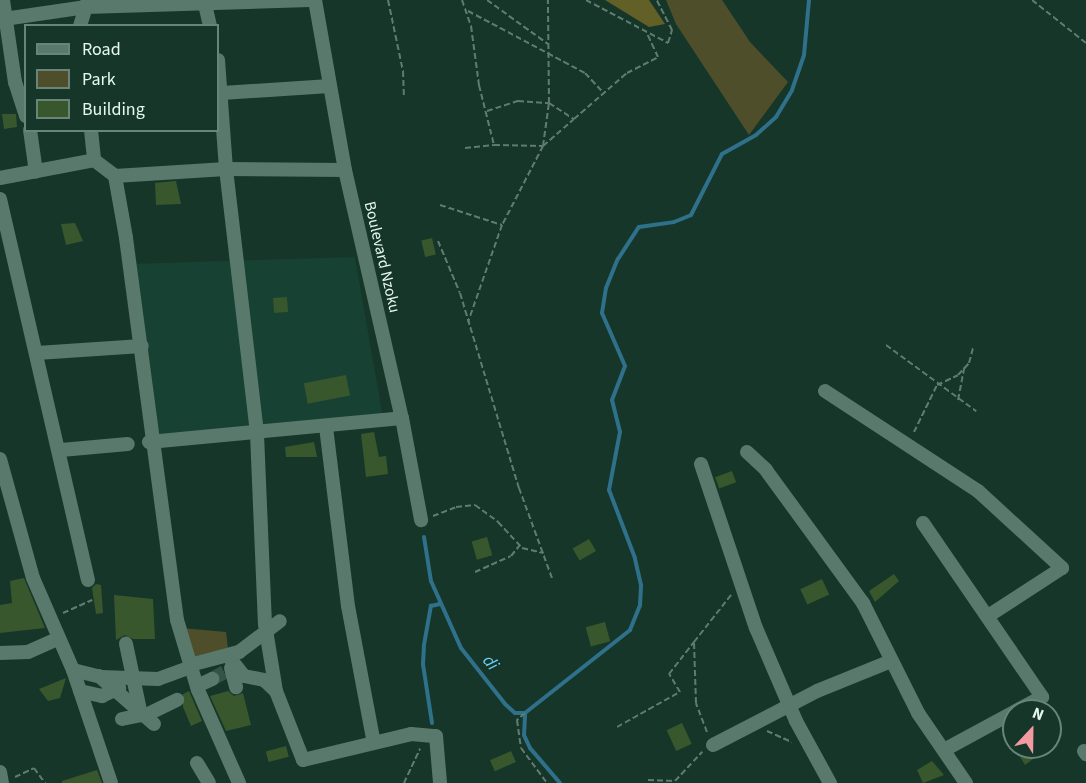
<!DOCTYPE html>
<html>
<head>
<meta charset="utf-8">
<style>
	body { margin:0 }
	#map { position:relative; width:1086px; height:783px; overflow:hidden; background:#16362a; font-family:"Source Sans 3",sans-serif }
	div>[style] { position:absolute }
	.built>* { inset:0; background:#174133 }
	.green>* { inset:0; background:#4f4e2a }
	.forest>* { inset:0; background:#625f27 }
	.stream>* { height:4px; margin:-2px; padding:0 2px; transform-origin:2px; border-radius:2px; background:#2f708a }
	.building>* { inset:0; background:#39572c; transform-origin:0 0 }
	.minor-tunnel>* { height:14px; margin-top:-7px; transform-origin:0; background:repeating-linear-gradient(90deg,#355348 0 14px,transparent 0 21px) }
	.path>* { height:2px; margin-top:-1px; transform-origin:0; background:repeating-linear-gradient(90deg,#607b70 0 6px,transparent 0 9px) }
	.minor>* { height:14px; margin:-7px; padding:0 7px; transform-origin:7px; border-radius:7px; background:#58796b }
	span { translate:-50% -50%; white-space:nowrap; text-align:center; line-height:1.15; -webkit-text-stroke:4.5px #16362a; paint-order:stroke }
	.street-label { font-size:16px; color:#e6f8ef }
	.water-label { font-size:18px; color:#6dcef5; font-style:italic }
	.legend { position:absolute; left:24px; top:24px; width:195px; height:108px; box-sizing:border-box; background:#16362a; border:2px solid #698479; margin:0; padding:8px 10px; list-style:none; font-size:18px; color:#e6f8ef }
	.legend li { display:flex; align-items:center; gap:12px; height:30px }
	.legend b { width:30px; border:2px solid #698479 }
	.north { position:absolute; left:1002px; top:699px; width:60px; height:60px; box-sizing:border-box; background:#16362a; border:2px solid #698479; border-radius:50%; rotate:22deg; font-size:16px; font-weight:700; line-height:24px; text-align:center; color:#e6f8ef }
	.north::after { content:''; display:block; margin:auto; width:21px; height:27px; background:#f49aa1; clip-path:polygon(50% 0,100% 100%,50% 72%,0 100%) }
</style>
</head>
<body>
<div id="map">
	<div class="built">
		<div style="clip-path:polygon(355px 257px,383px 418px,153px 439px,128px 264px)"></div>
	</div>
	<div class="green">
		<div style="clip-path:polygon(666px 0,722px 0,750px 42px,788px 82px,749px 135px,676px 24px)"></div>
		<div style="clip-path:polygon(181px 628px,226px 632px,229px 657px,190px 665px)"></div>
	</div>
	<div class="forest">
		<div style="clip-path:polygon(605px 0,649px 0,665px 24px,649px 27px)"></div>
	</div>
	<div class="stream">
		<div style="left:424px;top:537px;width:45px;rotate:81deg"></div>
		<div style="left:431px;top:581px;width:73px;rotate:65.9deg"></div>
		<div style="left:461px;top:648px;width:71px;rotate:51.8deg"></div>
		<div style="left:505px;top:704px;width:13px;rotate:42deg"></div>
		<div style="left:515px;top:713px;width:10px"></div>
		<div style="left:432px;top:723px;width:60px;rotate:-98.7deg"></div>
		<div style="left:423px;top:664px;width:19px;rotate:-87deg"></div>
		<div style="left:424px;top:645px;width:40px;rotate:-80deg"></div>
		<div style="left:431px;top:606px;width:9px;rotate:-13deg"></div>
		<div style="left:560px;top:783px;width:46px;rotate:-130.6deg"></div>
		<div style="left:530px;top:748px;width:14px;rotate:-115deg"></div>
		<div style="left:524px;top:735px;width:22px;rotate:-87deg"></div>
		<div style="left:525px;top:713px;width:134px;rotate:-38.3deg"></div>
		<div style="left:630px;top:630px;width:27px;rotate:-68deg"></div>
		<div style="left:640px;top:605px;width:20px;rotate:-87deg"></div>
		<div style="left:641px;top:585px;width:28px;rotate:-103deg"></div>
		<div style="left:635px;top:558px;width:73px;rotate:-110.9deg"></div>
		<div style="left:609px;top:490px;width:59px;rotate:-79.3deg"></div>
		<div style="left:620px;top:432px;width:33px;rotate:-104deg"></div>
		<div style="left:612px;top:400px;width:36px;rotate:-69deg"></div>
		<div style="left:625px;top:366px;width:58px;rotate:-113.5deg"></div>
		<div style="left:602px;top:313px;width:25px;rotate:-81deg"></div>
		<div style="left:606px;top:288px;width:31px;rotate:-68deg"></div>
		<div style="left:618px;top:259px;width:38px;rotate:-57deg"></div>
		<div style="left:639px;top:227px;width:35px;rotate:-8deg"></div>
		<div style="left:674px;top:222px;width:18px;rotate:-22deg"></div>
		<div style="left:691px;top:215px;width:68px;rotate:-63.1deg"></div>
		<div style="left:722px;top:154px;width:39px;rotate:-29deg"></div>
		<div style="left:756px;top:135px;width:27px;rotate:-42deg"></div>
		<div style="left:776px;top:117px;width:31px;rotate:-59deg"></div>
		<div style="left:792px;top:90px;width:37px;rotate:-71deg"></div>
		<div style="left:804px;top:55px;width:55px;rotate:-84.8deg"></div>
	</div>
	<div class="building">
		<div style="clip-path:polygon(2px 114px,16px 114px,17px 127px,4px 129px)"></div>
		<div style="clip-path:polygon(176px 181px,181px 204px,156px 205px,155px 183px)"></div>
		<div style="clip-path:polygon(75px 223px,83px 241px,66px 245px,61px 224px)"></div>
		<div style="left:432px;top:238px;width:17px;height:11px;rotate:77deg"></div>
		<div style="left:287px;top:297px;width:15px;height:14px;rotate:86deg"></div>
		<div style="left:346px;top:375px;width:21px;height:43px;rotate:79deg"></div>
		<div style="clip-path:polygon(374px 432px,379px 457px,386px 456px,388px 474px,366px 477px,361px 434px)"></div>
		<div style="clip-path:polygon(314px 442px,317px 457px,286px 457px,285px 447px)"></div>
		<div style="left:732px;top:471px;width:12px;height:18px;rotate:70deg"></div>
		<div style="left:487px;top:537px;width:19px;height:16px;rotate:74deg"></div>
		<div style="left:589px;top:539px;width:14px;height:19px;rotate:60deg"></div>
		<div style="clip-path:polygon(894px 574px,899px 581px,875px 602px,869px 591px)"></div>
		<div style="clip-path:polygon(24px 578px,45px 628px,0 633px,0 605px,12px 603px,10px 581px)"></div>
		<div style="left:822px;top:579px;width:17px;height:24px;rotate:65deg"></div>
		<div style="clip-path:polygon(96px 584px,101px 585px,103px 613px,96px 614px,92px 588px)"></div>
		<div style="clip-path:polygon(114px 595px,153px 599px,155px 639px,133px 639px,125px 635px,116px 640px)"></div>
		<div style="left:605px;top:622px;width:20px;height:20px;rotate:75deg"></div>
		<div style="clip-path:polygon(66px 678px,60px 698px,48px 701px,39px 689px)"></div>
		<div style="clip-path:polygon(189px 691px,202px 721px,191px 726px,183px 707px,183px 694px)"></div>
		<div style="clip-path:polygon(228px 691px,234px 696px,243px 693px,251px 725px,226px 731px,210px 696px)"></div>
		<div style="left:682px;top:723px;width:23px;height:17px;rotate:65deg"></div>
		<div style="left:286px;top:746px;width:11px;height:21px;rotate:75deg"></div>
		<div style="clip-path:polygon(1029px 747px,1049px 747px,1025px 765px,1018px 753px)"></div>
		<div style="left:511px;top:751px;width:12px;height:23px;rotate:66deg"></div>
		<div style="clip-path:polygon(932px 761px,944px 775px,923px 783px,917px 770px)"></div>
		<div style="clip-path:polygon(97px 770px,102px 783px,62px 783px,62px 781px)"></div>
	</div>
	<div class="minor-tunnel">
		<div style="left:212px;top:679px;width:21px;rotate:-29deg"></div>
	</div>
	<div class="path">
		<div style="left:388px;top:0;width:73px;rotate:78.1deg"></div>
		<div style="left:403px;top:71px;width:26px;rotate:88deg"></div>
		<div style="left:462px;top:0;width:28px;rotate:71deg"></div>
		<div style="left:471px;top:26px;width:60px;rotate:82.3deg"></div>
		<div style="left:479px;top:85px;width:62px;rotate:76deg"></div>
		<div style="left:494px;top:145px;width:49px;rotate:1.2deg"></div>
		<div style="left:543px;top:146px;width:89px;rotate:117.4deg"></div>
		<div style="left:502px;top:225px;width:103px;rotate:109.3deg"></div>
		<div style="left:487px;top:0;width:75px;rotate:35.8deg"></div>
		<div style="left:586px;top:0;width:93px;rotate:27.7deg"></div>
		<div style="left:668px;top:43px;width:14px;rotate:-73deg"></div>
		<div style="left:672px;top:30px;width:34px;rotate:-117deg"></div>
		<div style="left:1032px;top:0;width:69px;rotate:38.5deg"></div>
		<div style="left:468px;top:11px;width:132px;rotate:27.9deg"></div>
		<div style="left:585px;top:73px;width:26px;rotate:47deg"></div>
		<div style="left:487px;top:111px;width:33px;rotate:-18deg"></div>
		<div style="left:518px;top:101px;width:31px;rotate:4deg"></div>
		<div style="left:549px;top:103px;width:30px;rotate:33deg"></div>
		<div style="left:574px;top:119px;width:70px;rotate:-41deg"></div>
		<div style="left:627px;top:73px;width:35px;rotate:-27deg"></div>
		<div style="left:658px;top:57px;width:26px;rotate:-115deg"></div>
		<div style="left:543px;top:146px;width:43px;rotate:-82.1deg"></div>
		<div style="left:549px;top:103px;width:103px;rotate:-90.6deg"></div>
		<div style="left:543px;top:146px;width:40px;rotate:-41deg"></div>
		<div style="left:465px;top:148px;width:29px;rotate:-6deg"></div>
		<div style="left:440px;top:205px;width:65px;rotate:17.9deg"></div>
		<div style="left:438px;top:241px;width:56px;rotate:67.1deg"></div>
		<div style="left:460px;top:293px;width:204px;rotate:73.2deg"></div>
		<div style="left:519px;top:488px;width:96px;rotate:69.9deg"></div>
		<div style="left:886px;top:345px;width:112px;rotate:36.3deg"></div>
		<div style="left:958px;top:400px;width:33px;rotate:-79deg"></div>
		<div style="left:914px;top:432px;width:52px;rotate:-63.9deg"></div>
		<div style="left:937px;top:385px;width:23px;rotate:-25deg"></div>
		<div style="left:958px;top:375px;width:16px;rotate:-47deg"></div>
		<div style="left:969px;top:363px;width:16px;rotate:-75deg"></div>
		<div style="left:433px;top:516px;width:25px;rotate:-21deg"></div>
		<div style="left:456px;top:507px;width:19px;rotate:-6deg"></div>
		<div style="left:475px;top:505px;width:29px;rotate:36deg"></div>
		<div style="left:498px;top:522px;width:35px;rotate:47deg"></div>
		<div style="left:522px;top:548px;width:22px;rotate:13deg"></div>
		<div style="left:475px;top:572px;width:39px;rotate:-24deg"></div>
		<div style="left:511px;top:556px;width:14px;rotate:-51deg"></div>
		<div style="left:63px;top:613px;width:32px;rotate:-24deg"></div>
		<div style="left:525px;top:713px;width:11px;rotate:139deg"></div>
		<div style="left:517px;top:720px;width:28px;rotate:82deg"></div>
		<div style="left:521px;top:748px;width:44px;rotate:53.4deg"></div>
		<div style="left:617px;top:727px;width:72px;rotate:-29.1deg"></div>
		<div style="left:680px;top:692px;width:21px;rotate:-121deg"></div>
		<div style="left:669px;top:674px;width:41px;rotate:-52deg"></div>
		<div style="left:767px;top:731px;width:27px;rotate:24deg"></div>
		<div style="left:707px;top:732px;width:31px;rotate:-111deg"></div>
		<div style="left:696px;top:703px;width:61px;rotate:-91.9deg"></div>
		<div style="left:694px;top:642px;width:60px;rotate:-51.8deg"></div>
		<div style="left:15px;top:777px;width:21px;rotate:-25deg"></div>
		<div style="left:34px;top:768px;width:19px;rotate:54deg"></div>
		<div style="left:648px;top:780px;width:27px;rotate:2deg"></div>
		<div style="left:675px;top:781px;width:40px;rotate:-47deg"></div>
		<div style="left:404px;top:783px;width:38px;rotate:-65deg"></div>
	</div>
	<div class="minor">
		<div style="left:3px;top:0;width:83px;rotate:81.7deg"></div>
		<div style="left:15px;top:82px;width:36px;rotate:72deg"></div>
		<div style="left:204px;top:0;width:27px;rotate:77deg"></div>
		<div style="left:315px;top:0;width:173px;rotate:80deg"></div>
		<div style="left:345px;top:170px;width:254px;rotate:77.1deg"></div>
		<div style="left:402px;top:418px;width:104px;rotate:79.4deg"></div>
		<div style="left:4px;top:19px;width:83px;rotate:-8.3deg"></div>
		<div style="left:86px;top:7px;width:224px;rotate:-1.8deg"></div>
		<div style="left:80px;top:26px;width:27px;rotate:-73deg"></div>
		<div style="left:218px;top:60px;width:109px;rotate:85.8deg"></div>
		<div style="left:226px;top:169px;width:267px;rotate:83.3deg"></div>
		<div style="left:257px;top:434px;width:190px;rotate:87.6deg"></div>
		<div style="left:265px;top:624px;width:68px;rotate:80.7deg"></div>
		<div style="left:276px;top:691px;width:74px;rotate:68.6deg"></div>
		<div style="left:303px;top:760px;width:111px;rotate:-13.5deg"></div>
		<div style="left:411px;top:734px;width:25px;rotate:5deg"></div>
		<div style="left:436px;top:736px;width:47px;rotate:85.1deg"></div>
		<div style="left:222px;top:93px;width:108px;rotate:-3.7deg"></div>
		<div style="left:30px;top:130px;width:42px;rotate:81.9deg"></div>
		<div style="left:91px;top:130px;width:30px;rotate:84deg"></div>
		<div style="left:94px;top:160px;width:26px;rotate:37deg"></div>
		<div style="left:115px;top:176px;width:63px;rotate:79.9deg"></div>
		<div style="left:126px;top:238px;width:385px;rotate:82.4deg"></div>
		<div style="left:177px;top:620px;width:73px;rotate:73.3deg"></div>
		<div style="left:198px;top:690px;width:102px;rotate:66.2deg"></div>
		<div style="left:115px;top:176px;width:111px;rotate:-3.6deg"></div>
		<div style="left:226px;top:169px;width:119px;rotate:0.5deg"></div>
		<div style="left:0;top:178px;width:96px;rotate:-10.8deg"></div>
		<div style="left:0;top:199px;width:391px;rotate:77deg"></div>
		<div style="left:37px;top:353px;width:105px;rotate:-3.8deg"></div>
		<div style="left:825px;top:391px;width:183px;rotate:33.2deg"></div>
		<div style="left:978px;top:491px;width:114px;rotate:42.5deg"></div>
		<div style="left:1062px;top:568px;width:88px;rotate:147deg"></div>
		<div style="left:326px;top:427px;width:180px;rotate:83deg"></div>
		<div style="left:348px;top:606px;width:139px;rotate:79.3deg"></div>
		<div style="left:149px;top:442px;width:254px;rotate:-5.4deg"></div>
		<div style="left:61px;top:450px;width:67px;rotate:-5.1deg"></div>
		<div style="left:747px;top:452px;width:26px;rotate:43deg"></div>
		<div style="left:766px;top:470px;width:165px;rotate:53.9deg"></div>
		<div style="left:863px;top:603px;width:123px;rotate:63.4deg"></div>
		<div style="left:918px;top:713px;width:85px;rotate:55.6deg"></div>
		<div style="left:0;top:459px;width:123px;rotate:74.5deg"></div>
		<div style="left:33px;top:578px;width:100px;rotate:66.5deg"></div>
		<div style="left:73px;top:670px;width:119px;rotate:71.4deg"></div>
		<div style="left:701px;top:464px;width:173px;rotate:71.5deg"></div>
		<div style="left:756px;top:628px;width:101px;rotate:66.7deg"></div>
		<div style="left:796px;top:721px;width:71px;rotate:61.3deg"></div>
		<div style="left:923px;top:523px;width:211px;rotate:55.6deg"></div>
		<div style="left:1042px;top:697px;width:30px;rotate:152deg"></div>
		<div style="left:0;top:653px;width:28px;rotate:-2deg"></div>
		<div style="left:28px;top:652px;width:32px;rotate:-24deg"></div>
		<div style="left:229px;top:657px;width:24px;rotate:52deg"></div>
		<div style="left:244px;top:676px;width:20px;rotate:11deg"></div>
		<div style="left:264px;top:680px;width:16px;rotate:43deg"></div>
		<div style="left:190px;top:665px;width:51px;rotate:-14.9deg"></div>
		<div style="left:239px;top:652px;width:51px;rotate:-37.1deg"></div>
		<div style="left:231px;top:668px;width:20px;rotate:75deg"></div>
		<div style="left:73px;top:670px;width:29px;rotate:14deg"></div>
		<div style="left:101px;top:677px;width:57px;rotate:2deg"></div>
		<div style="left:158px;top:679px;width:35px;rotate:-20deg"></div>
		<div style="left:99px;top:676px;width:73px;rotate:41.1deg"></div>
		<div style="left:197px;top:686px;width:17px;rotate:-25deg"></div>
		<div style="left:80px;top:691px;width:23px;rotate:13deg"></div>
		<div style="left:102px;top:696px;width:19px;rotate:-25deg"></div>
		<div style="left:144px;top:716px;width:37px;rotate:-26deg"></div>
		<div style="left:122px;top:719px;width:19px;rotate:-12deg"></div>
		<div style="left:141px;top:715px;width:73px;rotate:-101.9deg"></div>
		<div style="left:713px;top:745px;width:117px;rotate:-27.4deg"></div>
		<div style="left:817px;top:691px;width:80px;rotate:-22.1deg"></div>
		<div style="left:944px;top:750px;width:80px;rotate:-28.5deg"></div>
		<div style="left:1084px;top:751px;width:4px;rotate:56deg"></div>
		<div style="left:197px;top:763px;width:23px;rotate:59deg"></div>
		<div style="left:0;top:772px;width:11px;rotate:80deg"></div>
	</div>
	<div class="street-label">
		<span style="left:382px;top:257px;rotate:77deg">Boulevard Nzoku</span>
	</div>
	<div class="water-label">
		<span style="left:490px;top:663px;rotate:52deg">di</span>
	</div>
	<ul class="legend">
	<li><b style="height:8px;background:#58796b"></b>Road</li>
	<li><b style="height:16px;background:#4f4e2a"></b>Park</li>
	<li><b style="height:16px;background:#39572c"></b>Building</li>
	</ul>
	<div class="north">N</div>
</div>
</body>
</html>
